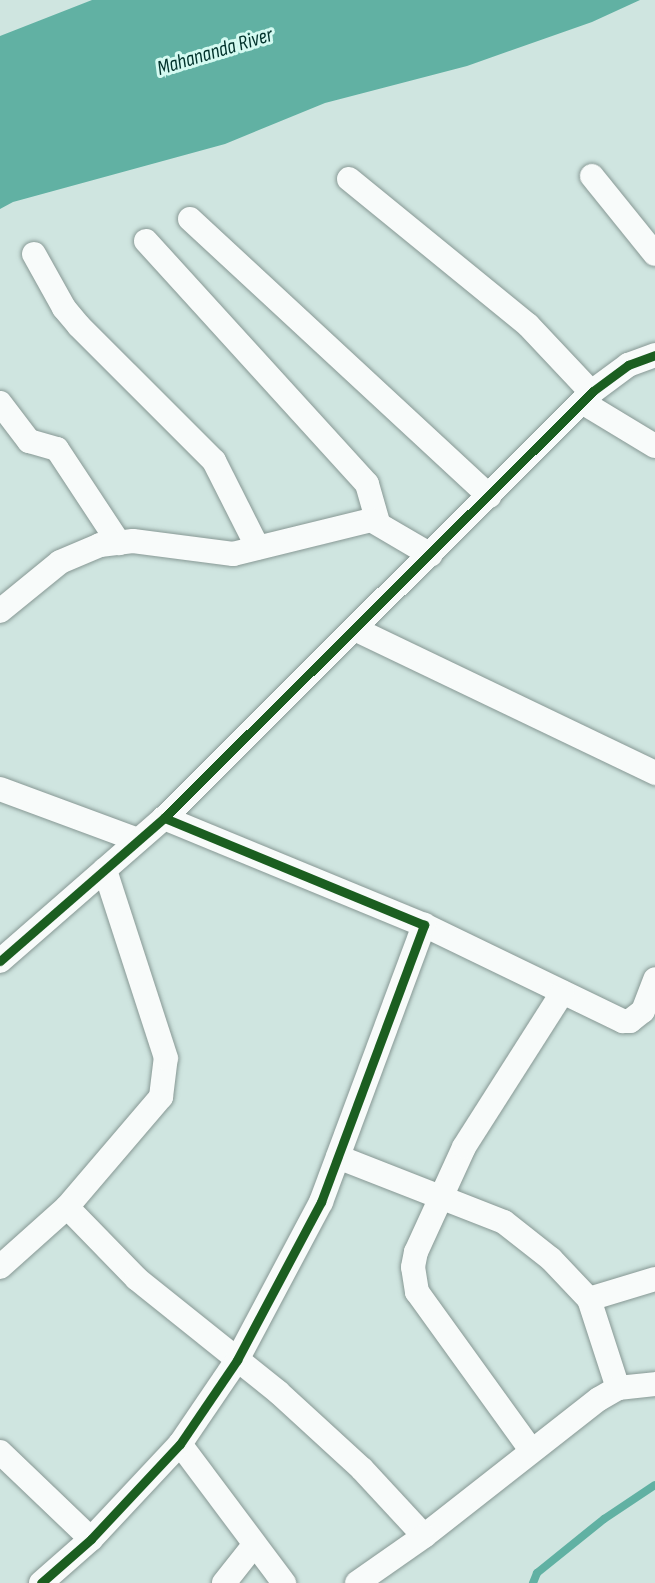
<!DOCTYPE html>
<html>
<head>
<meta charset="utf-8">
<style>
	body { margin:0 }
	#map { position:relative; width:655px; height:1583px; overflow:hidden; background:#cfe5e0; font-family:"Sofia Sans Condensed",sans-serif }
	div>[style] { position:absolute }
	.water>* { inset:0; background:#61b1a3 }
	.stream>* { height:8px; margin:-4px; padding:0 4px; transform-origin:4px; border-radius:4px; background:#61b1a3 }
	.roads { filter:drop-shadow(0 0 2px #879894) drop-shadow(0 0 2px #879894) }
	.minor>* { height:24px; margin:-12px; padding:0 12px; transform-origin:12px; border-radius:12px; background:#f8fbfa }
	.cycleway>* { height:9px; margin:-4.5px; padding:0 4.5px; transform-origin:4.5px; border-radius:4.5px; background:#1b5e20 }
	span { translate:-50% -50%; white-space:nowrap; text-align:center; line-height:1.15; -webkit-text-stroke:6px #d4faf1; paint-order:stroke }
	.water-label { font-size:21px; color:#01322b; font-style:italic }
</style>
</head>
<body>
<div id="map">
	<div class="water">
		<div style="clip-path:polygon(92px 0,640px 0,592px 22px,467px 66px,325px 103px,225px 144px,13px 202px,0 209px,0 36px)"></div>
	</div>
	<div class="stream">
		<div style="left:533px;top:1583px;width:11px;rotate:-68deg"></div>
		<div style="left:537px;top:1573px;width:86px;rotate:-38.9deg"></div>
		<div style="left:604px;top:1519px;width:61px;rotate:-33.7deg"></div>
	</div>
	<div class="roads">
		<div class="minor">
			<div style="left:592px;top:176px;width:100px;rotate:51.1deg"></div>
			<div style="left:349px;top:179px;width:231px;rotate:39.2deg"></div>
			<div style="left:528px;top:325px;width:93px;rotate:46.7deg"></div>
			<div style="left:190px;top:219px;width:408px;rotate:42.8deg"></div>
			<div style="left:146px;top:241px;width:328px;rotate:47.7deg"></div>
			<div style="left:367px;top:484px;width:40px;rotate:74deg"></div>
			<div style="left:34px;top:254px;width:62px;rotate:60.9deg"></div>
			<div style="left:64px;top:308px;width:23px;rotate:50deg"></div>
			<div style="left:79px;top:326px;width:191px;rotate:45deg"></div>
			<div style="left:214px;top:461px;width:97px;rotate:63.2deg"></div>
			<div style="left:582px;top:402px;width:85px;rotate:31.1deg"></div>
			<div style="left:0;top:403px;width:48px;rotate:52.7deg"></div>
			<div style="left:29px;top:441px;width:29px;rotate:16deg"></div>
			<div style="left:57px;top:449px;width:113px;rotate:56.6deg"></div>
			<div style="left:0;top:611px;width:77px;rotate:-39.2deg"></div>
			<div style="left:60px;top:562px;width:43px;rotate:-23deg"></div>
			<div style="left:100px;top:545px;width:33px;rotate:-7deg"></div>
			<div style="left:133px;top:541px;width:101px;rotate:7.4deg"></div>
			<div style="left:233px;top:554px;width:142px;rotate:-13.8deg"></div>
			<div style="left:371px;top:520px;width:69px;rotate:30.3deg"></div>
			<div style="left:357px;top:630px;width:331px;rotate:25.6deg"></div>
			<div style="left:0;top:789px;width:147px;rotate:20.3deg"></div>
			<div style="left:424px;top:925px;width:221px;rotate:25.8deg"></div>
			<div style="left:623px;top:1021px;width:7px"></div>
			<div style="left:630px;top:1021px;width:16px;rotate:-38deg"></div>
			<div style="left:643px;top:1011px;width:34px;rotate:-69deg"></div>
			<div style="left:0;top:961px;width:218px;rotate:-41.1deg"></div>
			<div style="left:164px;top:818px;width:605px;rotate:-44.87deg"></div>
			<div style="left:593px;top:391px;width:44px;rotate:-36.6deg"></div>
			<div style="left:628px;top:365px;width:29px;rotate:-20deg"></div>
			<div style="left:338px;top:1157px;width:178px;rotate:21.4deg"></div>
			<div style="left:504px;top:1222px;width:60px;rotate:38.2deg"></div>
			<div style="left:551px;top:1259px;width:55px;rotate:46.5deg"></div>
			<div style="left:589px;top:1299px;width:94px;rotate:72deg"></div>
			<div style="left:67px;top:1207px;width:100px;rotate:45.8deg"></div>
			<div style="left:137px;top:1279px;width:181px;rotate:38.7deg"></div>
			<div style="left:278px;top:1392px;width:114px;rotate:42.5deg"></div>
			<div style="left:362px;top:1469px;width:91px;rotate:47.2deg"></div>
			<div style="left:424px;top:1536px;width:222px;rotate:-38.1deg"></div>
			<div style="left:599px;top:1399px;width:22px;rotate:-30deg"></div>
			<div style="left:618px;top:1388px;width:37px;rotate:-6deg"></div>
			<div style="left:0;top:1267px;width:90px;rotate:-41.8deg"></div>
			<div style="left:67px;top:1207px;width:145px;rotate:-49.5deg"></div>
			<div style="left:161px;top:1097px;width:39px;rotate:-83deg"></div>
			<div style="left:166px;top:1058px;width:198px;rotate:-108deg"></div>
			<div style="left:589px;top:1299px;width:69px;rotate:-16.9deg"></div>
			<div style="left:180px;top:1444px;width:174px;rotate:53.2deg"></div>
			<div style="left:531px;top:1450px;width:195px;rotate:-125.8deg"></div>
			<div style="left:417px;top:1292px;width:25px;rotate:-99deg"></div>
			<div style="left:413px;top:1267px;width:15px;rotate:-79deg"></div>
			<div style="left:416px;top:1252px;width:115px;rotate:-65.4deg"></div>
			<div style="left:464px;top:1147px;width:183px;rotate:-57.5deg"></div>
			<div style="left:0;top:1452px;width:126px;rotate:43.7deg"></div>
			<div style="left:41px;top:1583px;width:67px;rotate:-41.3deg"></div>
			<div style="left:91px;top:1539px;width:130px;rotate:-46.9deg"></div>
			<div style="left:180px;top:1444px;width:102px;rotate:-55.8deg"></div>
			<div style="left:237px;top:1360px;width:179px;rotate:-62deg"></div>
			<div style="left:321px;top:1202px;width:296px;rotate:-69.6deg"></div>
			<div style="left:424px;top:925px;width:281px;rotate:-157.6deg"></div>
			<div style="left:224px;top:1583px;width:48px;rotate:-51.7deg"></div>
			<div style="left:357px;top:1583px;width:82px;rotate:-35deg"></div>
		</div>
	</div>
	<div class="cycleway">
		<div style="left:0;top:961px;width:218px;rotate:-41.1deg"></div>
		<div style="left:164px;top:818px;width:605px;rotate:-44.87deg"></div>
		<div style="left:593px;top:391px;width:44px;rotate:-36.6deg"></div>
		<div style="left:628px;top:365px;width:29px;rotate:-20deg"></div>
		<div style="left:41px;top:1583px;width:67px;rotate:-41.3deg"></div>
		<div style="left:91px;top:1539px;width:130px;rotate:-46.9deg"></div>
		<div style="left:180px;top:1444px;width:102px;rotate:-55.8deg"></div>
		<div style="left:237px;top:1360px;width:179px;rotate:-62deg"></div>
		<div style="left:321px;top:1202px;width:296px;rotate:-69.6deg"></div>
		<div style="left:424px;top:925px;width:281px;rotate:-157.6deg"></div>
	</div>
	<div class="water-label">
		<span style="left:215px;top:52px;rotate:-17deg">Mahananda River</span>
	</div>
</div>
</body>
</html>
